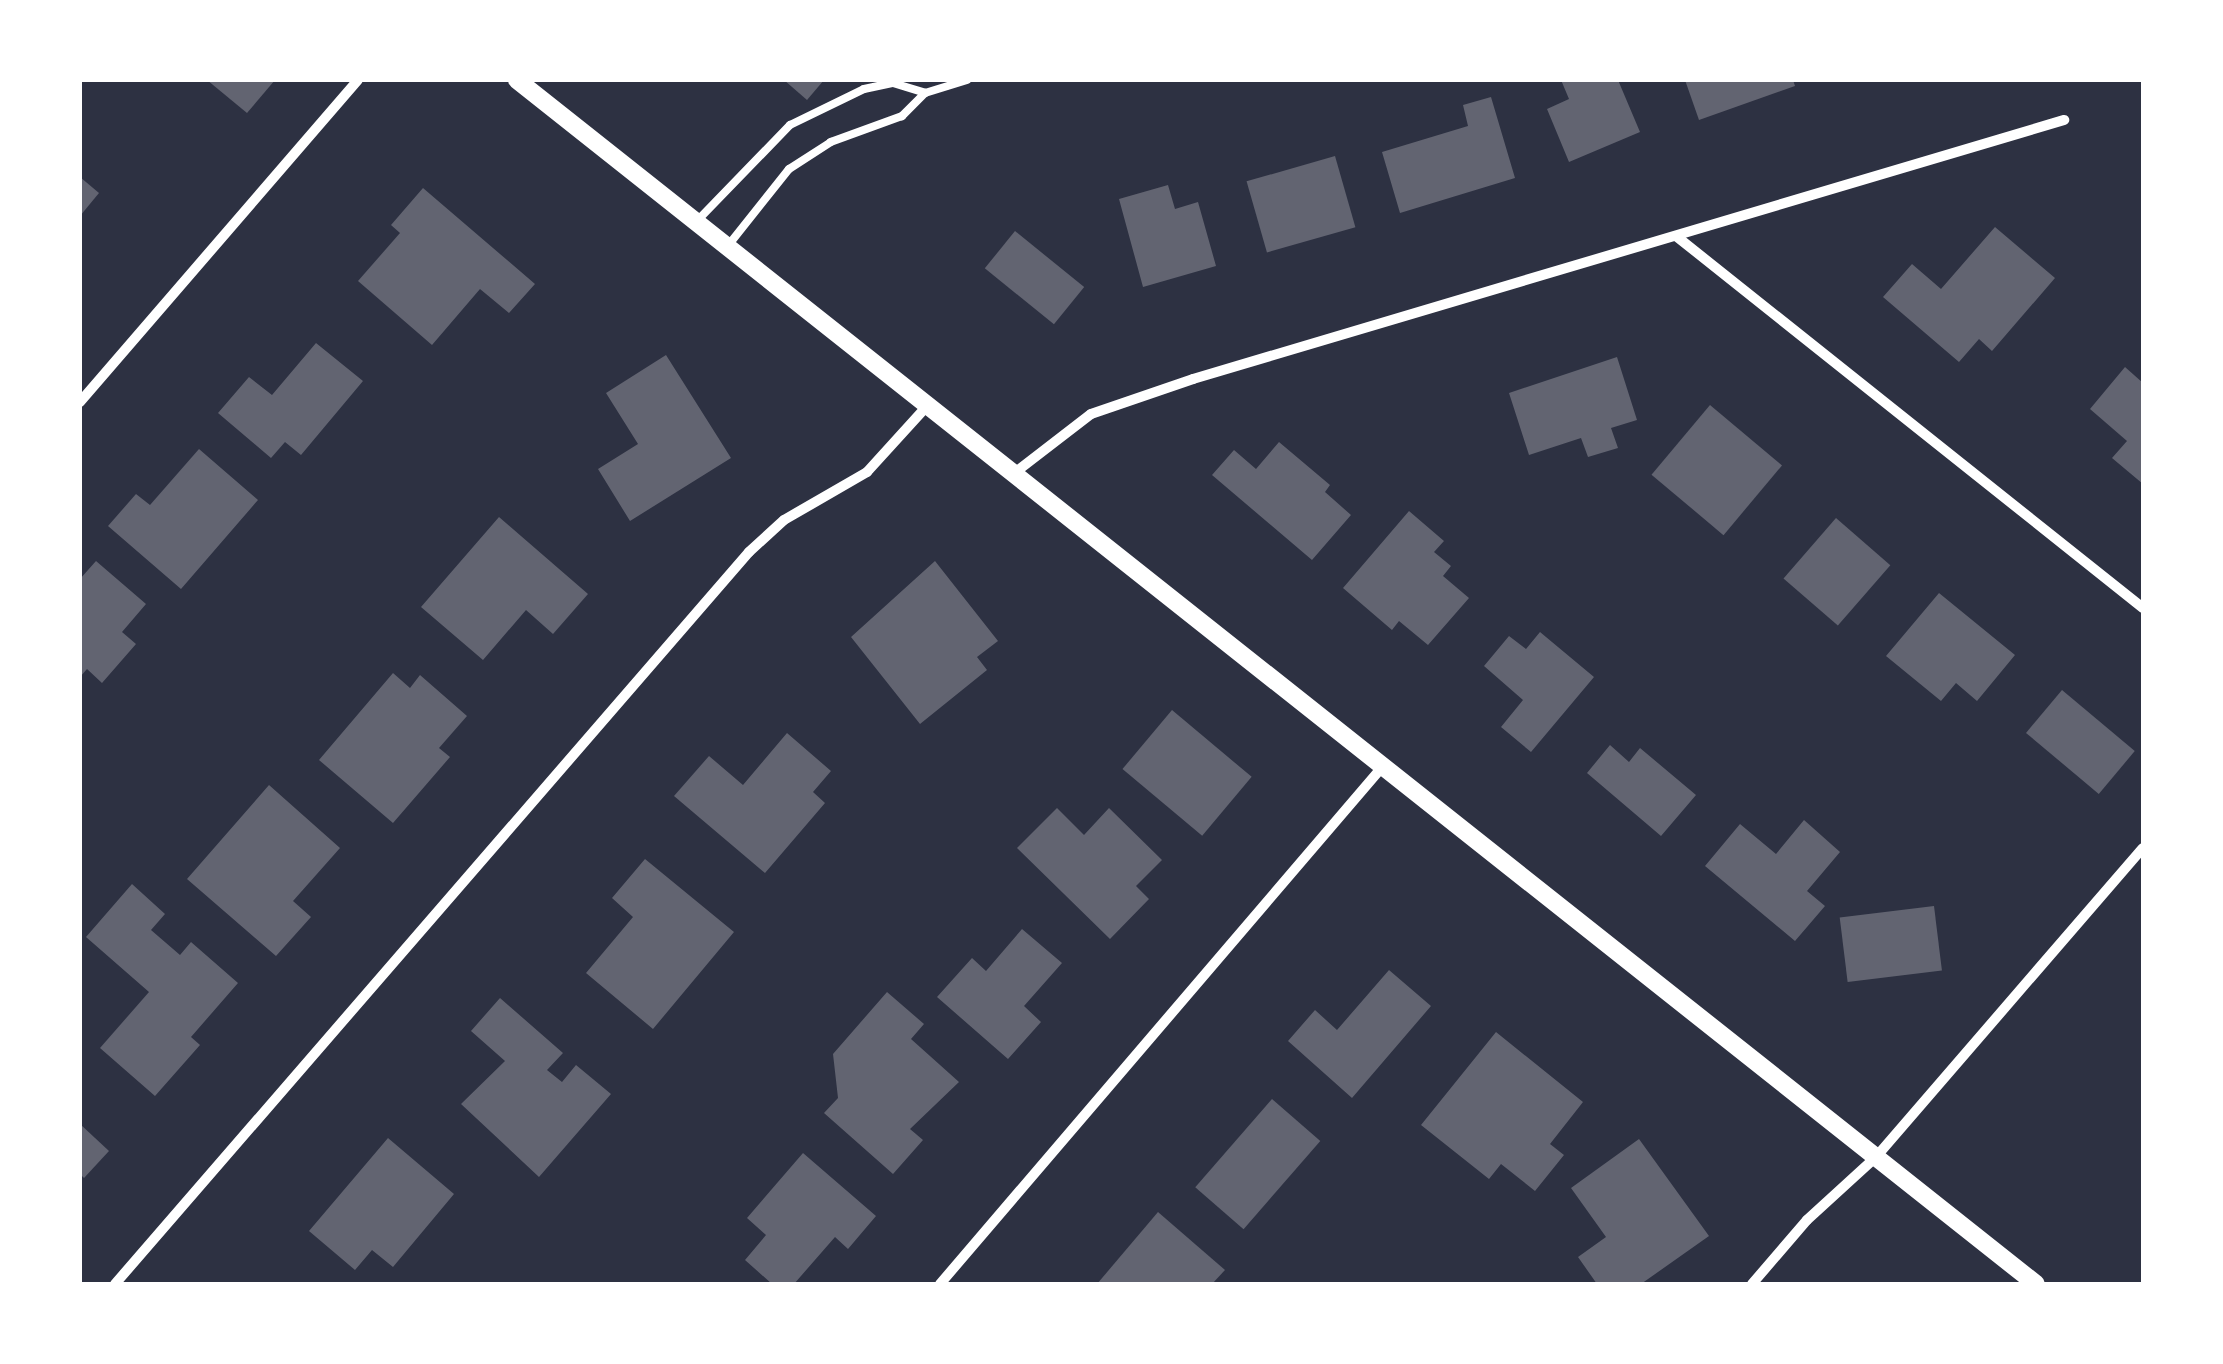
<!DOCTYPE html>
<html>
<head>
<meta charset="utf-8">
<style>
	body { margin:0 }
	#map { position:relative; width:2223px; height:1364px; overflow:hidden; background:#2d3142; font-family:"Archivo Narrow",sans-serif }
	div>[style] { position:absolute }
	.building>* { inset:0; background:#626471; transform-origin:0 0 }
	.service>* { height:8px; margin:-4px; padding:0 4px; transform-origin:4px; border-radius:4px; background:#fff }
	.minor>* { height:10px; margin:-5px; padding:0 5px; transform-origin:5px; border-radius:5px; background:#fff }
	.tertiary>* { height:18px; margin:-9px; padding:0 9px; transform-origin:9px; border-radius:9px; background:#fff }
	span { translate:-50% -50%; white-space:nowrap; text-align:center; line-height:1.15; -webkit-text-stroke:9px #fff; paint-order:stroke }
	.frame { position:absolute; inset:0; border:82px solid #fff; pointer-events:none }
</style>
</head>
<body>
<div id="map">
	<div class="building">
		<div style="clip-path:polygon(207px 80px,275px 80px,247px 113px)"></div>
		<div style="clip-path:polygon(784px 80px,824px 80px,807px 100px)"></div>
		<div style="clip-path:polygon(1561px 80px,1618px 80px,1640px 132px,1569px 162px,1547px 109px,1569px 99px)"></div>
		<div style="clip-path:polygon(1685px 80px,1793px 80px,1795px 86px,1699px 120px)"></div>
		<div style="clip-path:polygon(1491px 97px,1515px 178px,1400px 213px,1382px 152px,1468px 126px,1463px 105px)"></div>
		<div style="left:1335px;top:156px;width:74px;height:92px;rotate:74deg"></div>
		<div style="clip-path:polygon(80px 177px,99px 193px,80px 216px)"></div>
		<div style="clip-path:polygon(1168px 185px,1175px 209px,1198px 202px,1216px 266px,1143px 287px,1119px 199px)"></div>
		<div style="clip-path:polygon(423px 188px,535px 284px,509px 313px,480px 289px,432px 345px,358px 281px,400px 233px,391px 225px)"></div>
		<div style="clip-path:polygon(1995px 227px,2055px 278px,1992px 351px,1979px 339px,1959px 362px,1883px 297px,1912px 264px,1941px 289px)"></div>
		<div style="left:1015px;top:231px;width:89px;height:48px;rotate:39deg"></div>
		<div style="clip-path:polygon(316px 343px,363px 381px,301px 455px,285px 442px,271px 458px,218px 413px,249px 377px,272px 395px)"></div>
		<div style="clip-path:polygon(666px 355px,731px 458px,630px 521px,598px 469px,638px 444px,606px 393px)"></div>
		<div style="clip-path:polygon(1617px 357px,1637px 420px,1611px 428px,1618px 448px,1588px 457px,1581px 438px,1529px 455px,1509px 393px)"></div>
		<div style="clip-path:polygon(2125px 367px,2143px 383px,2143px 484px,2112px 458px,2127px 441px,2090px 409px)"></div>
		<div style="left:1710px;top:405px;width:94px;height:91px;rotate:40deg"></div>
		<div style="clip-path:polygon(1279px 442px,1330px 485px,1325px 492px,1351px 515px,1312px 560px,1212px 475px,1234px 450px,1256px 469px)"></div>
		<div style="clip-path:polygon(199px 449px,258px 500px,181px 589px,108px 526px,136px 494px,150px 505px)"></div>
		<div style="clip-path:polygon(1409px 511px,1444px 541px,1434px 552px,1451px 566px,1443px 576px,1469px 598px,1428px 645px,1399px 621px,1392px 630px,1343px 588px)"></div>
		<div style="clip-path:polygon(499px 517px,588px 594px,553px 634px,526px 610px,483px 660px,421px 607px)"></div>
		<div style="left:1836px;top:518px;width:72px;height:80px;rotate:41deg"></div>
		<div style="clip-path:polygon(96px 561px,146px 604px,122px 632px,136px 644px,102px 683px,87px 669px,80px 677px,80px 579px)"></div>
		<div style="clip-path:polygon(935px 561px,998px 641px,977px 657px,987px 670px,920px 724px,851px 637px)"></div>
		<div style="clip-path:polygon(1939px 593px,2015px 655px,1977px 701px,1956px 683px,1941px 701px,1886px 656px)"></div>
		<div style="clip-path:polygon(1540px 632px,1594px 677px,1531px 752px,1501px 727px,1523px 700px,1484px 666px,1509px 636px,1526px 649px)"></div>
		<div style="clip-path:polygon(393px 673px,410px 688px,420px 675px,467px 716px,439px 748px,450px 757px,393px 823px,319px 760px)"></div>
		<div style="left:2062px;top:690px;width:95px;height:56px;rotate:40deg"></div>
		<div style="left:1172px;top:710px;width:104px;height:77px;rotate:40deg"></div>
		<div style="clip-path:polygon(787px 733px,831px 771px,813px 792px,825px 803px,765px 873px,674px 796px,709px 756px,743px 785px)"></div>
		<div style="clip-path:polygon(1610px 745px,1629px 762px,1640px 748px,1696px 795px,1661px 836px,1587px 773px)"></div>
		<div style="clip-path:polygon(269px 785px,340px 848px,293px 901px,311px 917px,276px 956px,187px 879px)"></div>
		<div style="clip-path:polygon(1057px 808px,1084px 835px,1109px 808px,1162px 860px,1136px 886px,1149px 899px,1110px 939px,1017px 848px)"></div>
		<div style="clip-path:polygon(1804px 820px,1840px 852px,1807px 891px,1825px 906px,1795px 941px,1705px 866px,1740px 824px,1776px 854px)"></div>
		<div style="clip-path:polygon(645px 859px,734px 932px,653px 1029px,586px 973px,633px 917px,612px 898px)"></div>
		<div style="clip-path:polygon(132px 884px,165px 914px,151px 930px,180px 955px,191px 942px,238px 983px,191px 1037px,200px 1045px,155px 1096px,100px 1048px,149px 992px,86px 937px)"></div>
		<div style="left:1934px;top:906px;width:65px;height:95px;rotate:83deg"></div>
		<div style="clip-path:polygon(1022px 929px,1062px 963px,1024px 1006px,1041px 1022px,1008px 1059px,937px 997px,972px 958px,986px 971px)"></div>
		<div style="clip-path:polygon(1389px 970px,1431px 1006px,1352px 1098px,1288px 1041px,1315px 1010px,1337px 1030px)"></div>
		<div style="clip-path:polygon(887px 992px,924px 1024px,911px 1039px,959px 1082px,910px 1129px,923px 1140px,893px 1174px,824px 1113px,838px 1098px,833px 1054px)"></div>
		<div style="clip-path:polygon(500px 998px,563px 1053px,547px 1070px,562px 1082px,576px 1065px,611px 1094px,539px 1177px,461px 1104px,505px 1061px,471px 1031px)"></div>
		<div style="clip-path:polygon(1496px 1032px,1583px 1102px,1550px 1144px,1564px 1155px,1535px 1191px,1501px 1164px,1489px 1179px,1421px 1125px)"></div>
		<div style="left:1272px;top:1099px;width:64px;height:117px;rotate:41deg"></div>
		<div style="clip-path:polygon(80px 1124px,109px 1151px,84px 1178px,80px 1174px)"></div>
		<div style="clip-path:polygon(388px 1138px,454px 1194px,393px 1267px,372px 1250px,355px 1270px,309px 1231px)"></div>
		<div style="clip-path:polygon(1639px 1139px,1709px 1236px,1641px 1284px,1597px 1284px,1578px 1257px,1606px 1237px,1571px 1188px)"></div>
		<div style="clip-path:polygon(803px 1153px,876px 1216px,848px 1249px,835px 1237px,794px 1284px,772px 1284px,745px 1260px,766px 1235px,747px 1218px)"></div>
		<div style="clip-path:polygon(1158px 1212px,1225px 1270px,1212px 1284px,1097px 1284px)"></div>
	</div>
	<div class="service">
		<div style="left:925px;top:93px;width:44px;rotate:-17.2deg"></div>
		<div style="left:696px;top:222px;width:135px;rotate:-45.9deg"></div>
		<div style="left:790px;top:125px;width:82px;rotate:-25.9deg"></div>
		<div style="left:864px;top:89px;width:30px;rotate:-12deg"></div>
		<div style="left:893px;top:83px;width:34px;rotate:17deg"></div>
		<div style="left:925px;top:93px;width:33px;rotate:135deg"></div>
		<div style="left:902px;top:116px;width:76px;rotate:159.9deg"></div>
		<div style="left:831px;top:142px;width:50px;rotate:147.3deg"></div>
		<div style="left:789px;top:169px;width:100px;rotate:128.5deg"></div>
	</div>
	<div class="minor">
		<div style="left:1676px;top:236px;width:597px;rotate:38.54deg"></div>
		<div style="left:80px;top:402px;width:425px;rotate:-49.2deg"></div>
		<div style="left:1013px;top:474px;width:98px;rotate:-37.6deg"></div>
		<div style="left:1091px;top:414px;width:108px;rotate:-18.9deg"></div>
		<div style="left:1193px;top:379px;width:909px;rotate:-16.56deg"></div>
		<div style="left:115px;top:1284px;width:968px;rotate:-49.1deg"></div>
		<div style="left:749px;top:552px;width:47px;rotate:-42.4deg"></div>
		<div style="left:784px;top:520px;width:96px;rotate:-30deg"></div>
		<div style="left:867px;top:472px;width:89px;rotate:-47.7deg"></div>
		<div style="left:940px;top:1284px;width:682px;rotate:-49.46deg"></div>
		<div style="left:1752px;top:1284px;width:84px;rotate:-49.3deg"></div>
		<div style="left:1807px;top:1220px;width:93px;rotate:-42.4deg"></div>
		<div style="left:1876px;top:1157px;width:408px;rotate:-49.2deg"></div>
	</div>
	<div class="tertiary">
		<div style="left:517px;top:80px;width:1938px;rotate:38.4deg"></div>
	</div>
	<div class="frame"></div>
</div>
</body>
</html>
